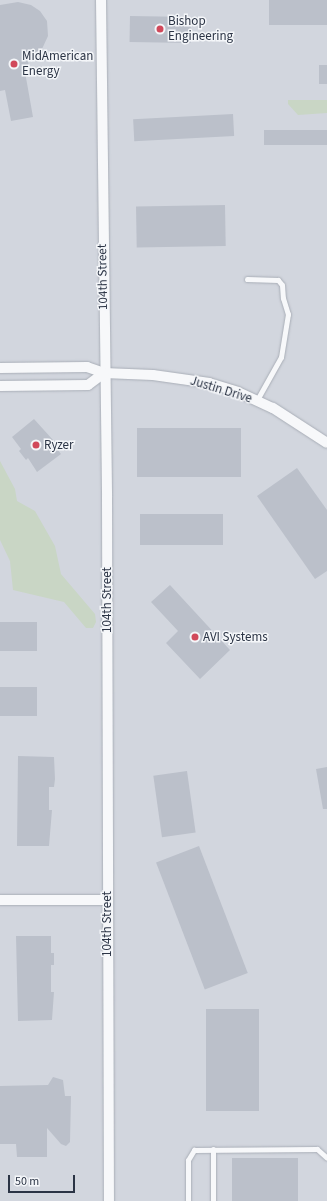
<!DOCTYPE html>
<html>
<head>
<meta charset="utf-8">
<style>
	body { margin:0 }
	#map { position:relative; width:327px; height:1201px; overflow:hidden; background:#e4e7ec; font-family:"Source Sans 3",sans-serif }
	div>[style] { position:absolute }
	.built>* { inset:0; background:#d2d6de; transform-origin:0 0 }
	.green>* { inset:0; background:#c9d6c5 }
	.building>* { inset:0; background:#bbc0ca; transform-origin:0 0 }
	.roads { filter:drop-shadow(0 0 1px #a9aeb7) drop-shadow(0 0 1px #a9aeb7) }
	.lane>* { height:5px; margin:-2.5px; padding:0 2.5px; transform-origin:2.5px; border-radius:2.5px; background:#f7f8fa }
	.street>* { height:10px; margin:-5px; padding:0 5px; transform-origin:5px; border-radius:5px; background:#f7f8fa }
	.dots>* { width:11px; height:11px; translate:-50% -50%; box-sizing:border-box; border:2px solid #f4f6f9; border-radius:50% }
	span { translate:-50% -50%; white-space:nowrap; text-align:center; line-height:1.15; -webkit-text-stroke:3px #f4f6f9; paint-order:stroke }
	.poi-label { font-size:13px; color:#2b3445 }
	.left { translate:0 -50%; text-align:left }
	.street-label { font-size:13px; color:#2b3445 }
	.scale { position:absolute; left:8px; top:1175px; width:67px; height:18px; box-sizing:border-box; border:2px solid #2b3445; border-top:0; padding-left:5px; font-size:12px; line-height:14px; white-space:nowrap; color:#2b3445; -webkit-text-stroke:3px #f4f6f9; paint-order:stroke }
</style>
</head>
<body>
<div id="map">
	<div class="built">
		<div style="left:0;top:0;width:327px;height:1201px"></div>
	</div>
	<div class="green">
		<div style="clip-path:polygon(288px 100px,327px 100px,327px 113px,298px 115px,288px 104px)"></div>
		<div style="clip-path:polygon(0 461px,15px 489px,17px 501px,35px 511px,55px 546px,61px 574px,95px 614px,96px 622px,93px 628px,86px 628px,64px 602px,13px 590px,10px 561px,0 540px)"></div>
	</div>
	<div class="building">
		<div style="left:269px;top:0;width:58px;height:25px"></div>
		<div style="clip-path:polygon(18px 2px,31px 5px,40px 11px,47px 21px,48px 36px,42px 49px,27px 57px,30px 71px,25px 72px,33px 117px,11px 121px,5px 90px,0 91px,0 5px)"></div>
		<div style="left:130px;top:16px;width:61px;height:26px;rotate:1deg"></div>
		<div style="left:327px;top:65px;width:19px;height:8px;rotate:90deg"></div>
		<div style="left:233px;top:114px;width:22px;height:100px;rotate:87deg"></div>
		<div style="left:327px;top:130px;width:15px;height:63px;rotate:90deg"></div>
		<div style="left:225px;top:205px;width:41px;height:89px;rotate:89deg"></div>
		<div style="clip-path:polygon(34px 419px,53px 440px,51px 441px,61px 454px,37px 472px,28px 458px,26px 460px,19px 451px,21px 449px,12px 437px)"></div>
		<div style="left:137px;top:428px;width:104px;height:49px"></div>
		<div style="clip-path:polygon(297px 468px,327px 510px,327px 571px,315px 579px,257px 496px)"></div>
		<div style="left:140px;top:514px;width:83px;height:31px"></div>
		<div style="clip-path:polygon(170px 585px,230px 650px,200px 679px,166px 643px,178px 631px,151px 602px)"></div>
		<div style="left:0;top:622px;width:37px;height:29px"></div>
		<div style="left:0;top:687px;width:37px;height:29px"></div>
		<div style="clip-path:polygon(18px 756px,54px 757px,55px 779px,54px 787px,49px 787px,49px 810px,52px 810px,49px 846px,17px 846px)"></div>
		<div style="clip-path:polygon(327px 767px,327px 809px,323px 809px,316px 769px)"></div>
		<div style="left:187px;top:771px;width:62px;height:34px;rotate:82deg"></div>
		<div style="left:199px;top:846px;width:136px;height:46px;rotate:69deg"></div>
		<div style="clip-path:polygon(16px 936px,51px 936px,51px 953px,54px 953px,54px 965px,51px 965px,51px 992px,54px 992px,52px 1020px,18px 1021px)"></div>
		<div style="left:206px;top:1009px;width:53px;height:102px"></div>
		<div style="clip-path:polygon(53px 1077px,63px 1080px,65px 1096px,71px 1096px,70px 1142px,66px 1146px,61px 1144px,47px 1128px,47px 1157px,17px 1157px,16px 1144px,0 1144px,0 1086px,48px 1085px)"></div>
		<div style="left:232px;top:1158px;width:66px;height:43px"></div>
	</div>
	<div class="roads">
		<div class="lane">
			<div style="left:247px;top:279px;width:31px;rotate:2deg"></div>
			<div style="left:278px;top:280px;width:6px;rotate:51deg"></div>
			<div style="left:282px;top:285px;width:13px;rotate:86deg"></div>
			<div style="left:283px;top:298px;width:17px;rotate:73deg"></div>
			<div style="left:288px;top:314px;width:44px;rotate:99.2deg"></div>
			<div style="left:281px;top:357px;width:49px;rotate:119.2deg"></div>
			<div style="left:213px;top:1149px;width:52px;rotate:90deg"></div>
			<div style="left:188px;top:1201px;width:41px;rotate:-90deg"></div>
			<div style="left:188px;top:1160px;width:12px;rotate:-59deg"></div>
			<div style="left:194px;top:1150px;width:123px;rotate:-0.5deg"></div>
			<div style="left:317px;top:1149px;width:13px;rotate:42deg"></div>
		</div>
		<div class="street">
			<div style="left:101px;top:0;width:497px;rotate:89.3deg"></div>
			<div style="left:107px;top:497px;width:704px;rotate:89.84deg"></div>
			<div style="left:0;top:368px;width:87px;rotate:-0.7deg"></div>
			<div style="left:87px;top:367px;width:18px;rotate:19deg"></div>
			<div style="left:104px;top:373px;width:49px;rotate:2.3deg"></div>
			<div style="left:153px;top:375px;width:57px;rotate:8.1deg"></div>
			<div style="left:209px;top:383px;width:30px;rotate:17deg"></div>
			<div style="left:238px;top:392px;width:38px;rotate:25deg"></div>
			<div style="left:273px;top:408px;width:64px;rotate:32.9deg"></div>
			<div style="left:0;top:386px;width:88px;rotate:-0.7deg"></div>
			<div style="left:88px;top:385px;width:20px;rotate:-37deg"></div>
			<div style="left:0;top:900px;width:106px"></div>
		</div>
	</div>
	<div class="dots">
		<div style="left:160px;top:29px;background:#d1495b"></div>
		<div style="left:14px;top:64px;background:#d1495b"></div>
		<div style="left:36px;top:445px;background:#d1495b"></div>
		<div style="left:195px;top:637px;background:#d1495b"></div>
	</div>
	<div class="poi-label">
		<span class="left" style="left:168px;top:29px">Bishop<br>Engineering</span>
		<span class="left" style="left:22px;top:64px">MidAmerican<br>Energy</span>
		<span class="left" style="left:44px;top:445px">Ryzer</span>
		<span class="left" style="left:203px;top:637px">AVI Systems</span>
	</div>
	<div class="street-label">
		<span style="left:103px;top:277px;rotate:-91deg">104th Street</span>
		<span style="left:221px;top:390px;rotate:17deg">Justin Drive</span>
		<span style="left:107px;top:600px;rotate:-90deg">104th Street</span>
		<span style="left:107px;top:924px;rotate:-90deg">104th Street</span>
	</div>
	<div class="scale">50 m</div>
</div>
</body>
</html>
